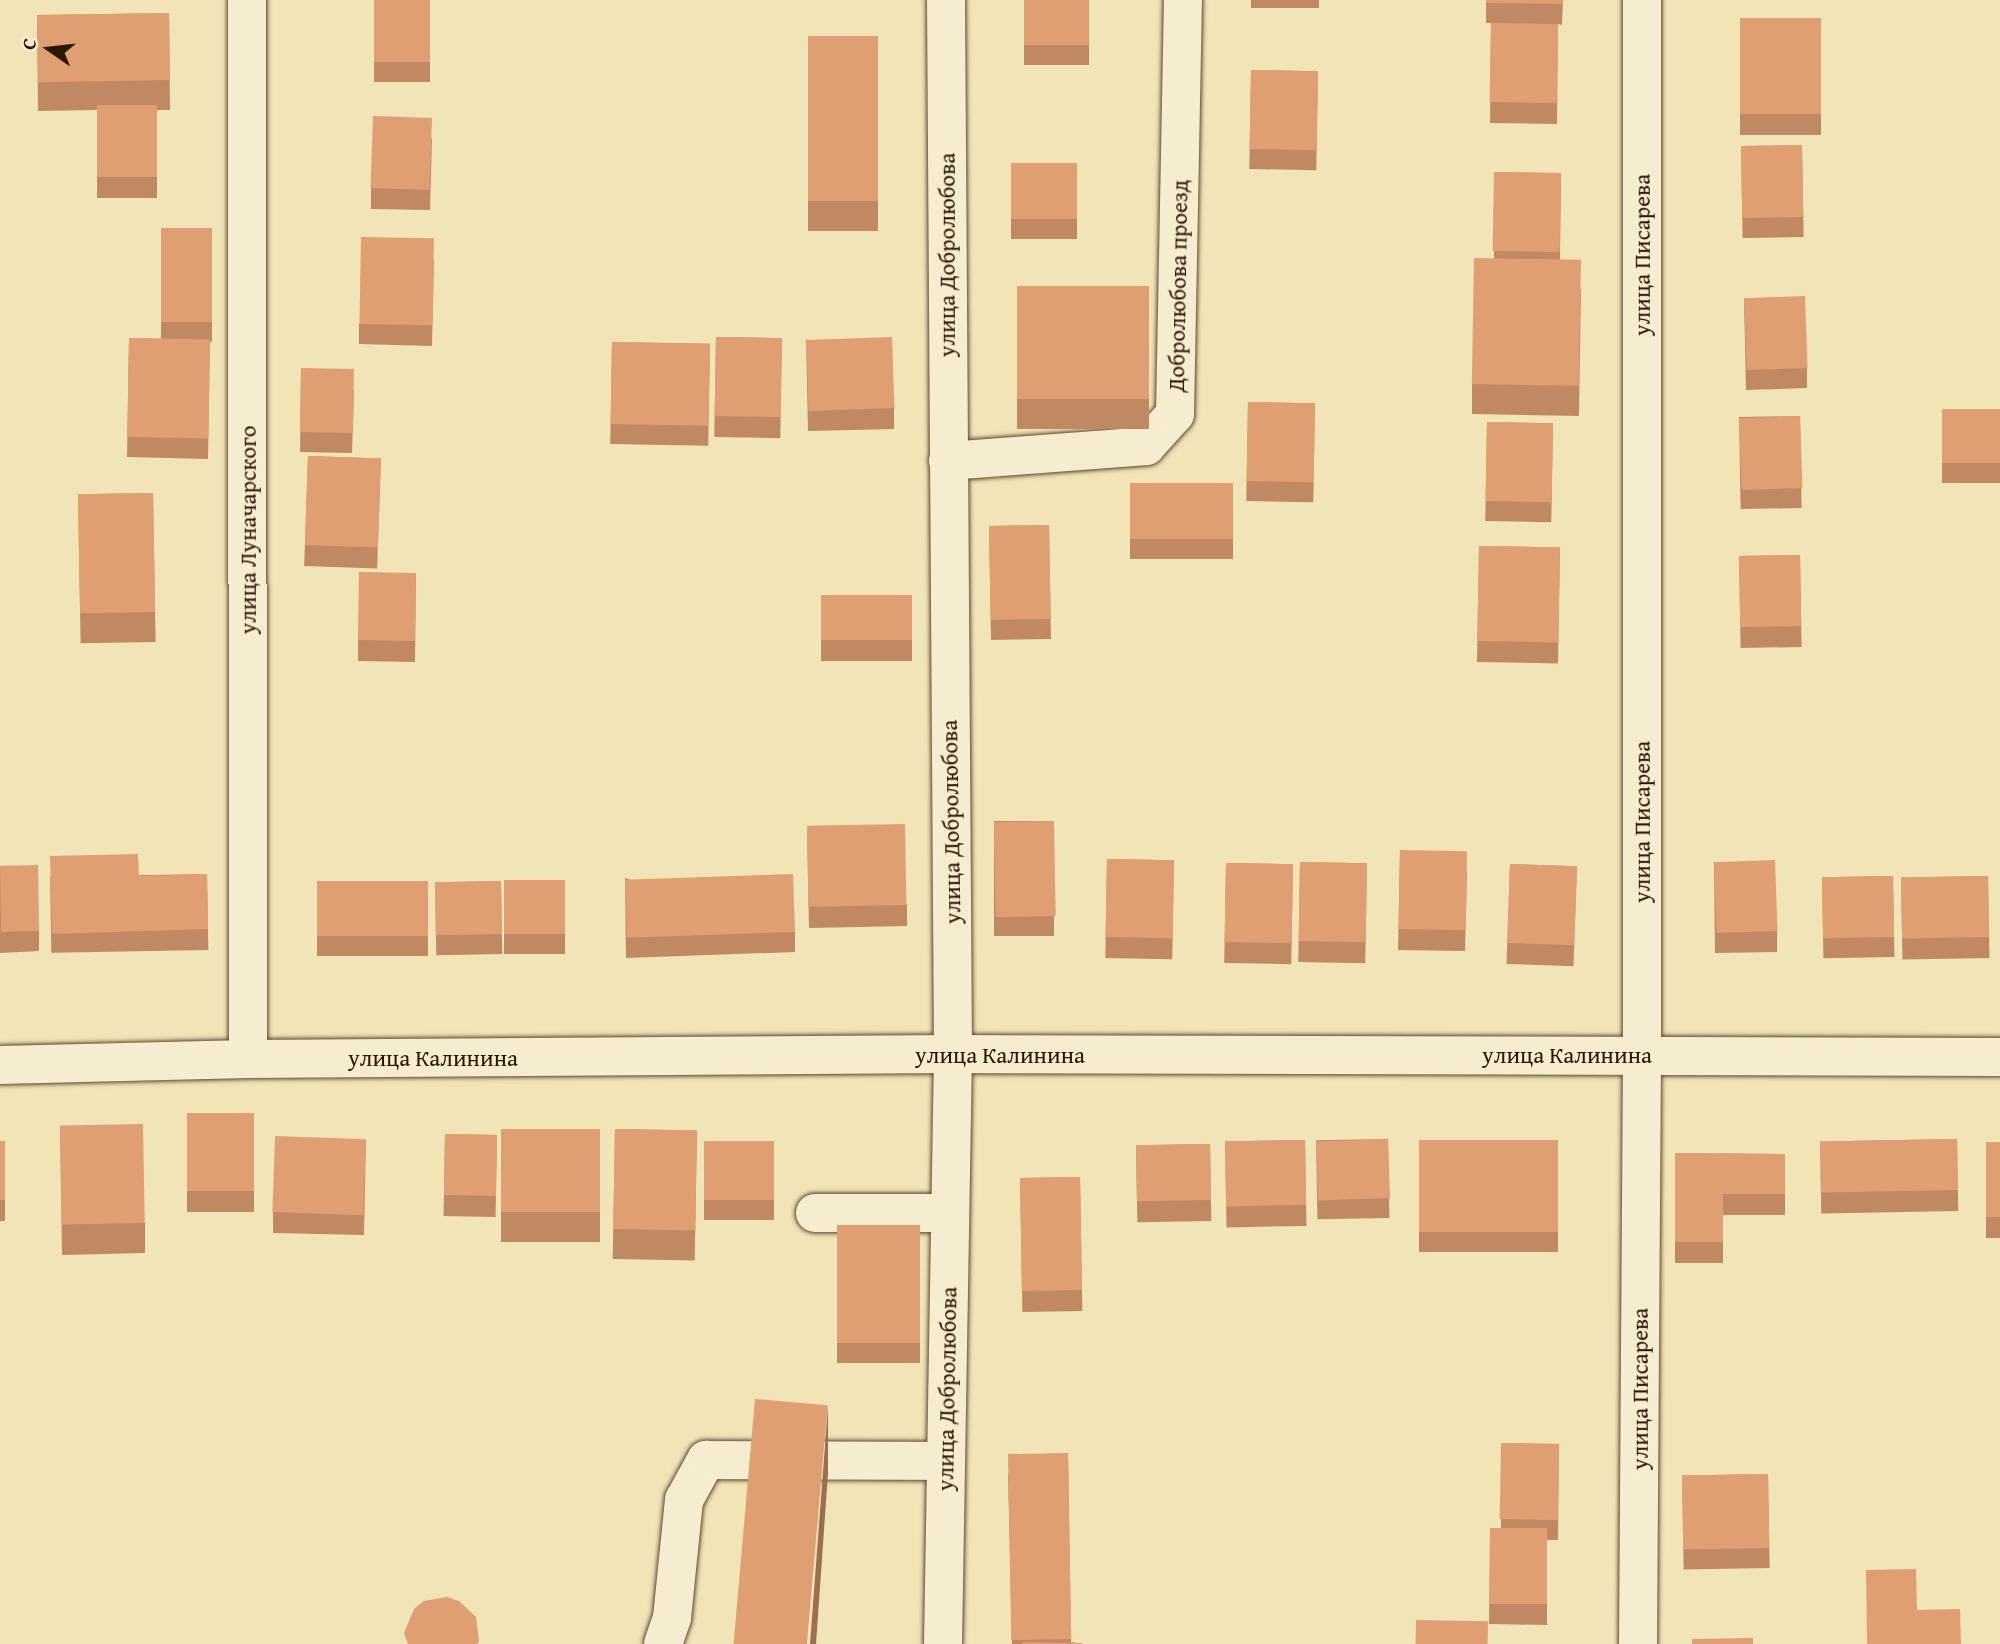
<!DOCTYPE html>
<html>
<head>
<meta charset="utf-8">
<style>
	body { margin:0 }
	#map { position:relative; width:2000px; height:1644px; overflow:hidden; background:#f1e4b6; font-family:"Gentium Book Plus",serif }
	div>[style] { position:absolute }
	.roads { filter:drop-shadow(0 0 2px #5c4a31) drop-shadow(0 0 2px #5c4a31) }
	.minor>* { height:38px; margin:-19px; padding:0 19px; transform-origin:19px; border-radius:19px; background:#f6edd0 }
	.wall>* { inset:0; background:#c18963; transform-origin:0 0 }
	.shaded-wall>* { inset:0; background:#9d6f50 }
	.building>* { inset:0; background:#e09f73; transform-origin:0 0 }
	span { translate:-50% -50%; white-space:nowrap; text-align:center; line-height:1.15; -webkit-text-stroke:5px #f6edd0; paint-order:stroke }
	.street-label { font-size:23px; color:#2b1705 }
	.north { position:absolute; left:14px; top:14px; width:70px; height:70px; -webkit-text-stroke:5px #f6edd0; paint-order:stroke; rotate:284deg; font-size:19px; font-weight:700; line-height:28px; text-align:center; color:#2b1705 }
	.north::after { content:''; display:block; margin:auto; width:24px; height:32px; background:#2b1705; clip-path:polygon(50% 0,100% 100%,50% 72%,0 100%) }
</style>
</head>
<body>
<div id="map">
	<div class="roads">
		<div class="minor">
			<div style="left:247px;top:0;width:1059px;rotate:89.95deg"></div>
			<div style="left:948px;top:461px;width:199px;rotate:-4.3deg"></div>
			<div style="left:1146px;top:446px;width:43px;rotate:-47.8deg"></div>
			<div style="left:1175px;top:414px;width:414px;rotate:-88.9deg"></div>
			<div style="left:0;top:1065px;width:248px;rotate:-1.4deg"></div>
			<div style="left:248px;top:1059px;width:705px;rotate:-0.41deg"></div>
			<div style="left:953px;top:1054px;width:1047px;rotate:0.16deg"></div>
			<div style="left:815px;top:1213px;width:135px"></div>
			<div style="left:663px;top:1644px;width:28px;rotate:-71deg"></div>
			<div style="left:672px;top:1618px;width:119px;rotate:-84.2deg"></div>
			<div style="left:684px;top:1500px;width:46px;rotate:-61.2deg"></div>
			<div style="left:706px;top:1460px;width:239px;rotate:0.2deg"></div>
			<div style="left:943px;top:1644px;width:590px;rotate:-89.03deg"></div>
			<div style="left:953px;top:1054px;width:1054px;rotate:-90.38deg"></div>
			<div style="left:1638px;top:1644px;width:589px;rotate:-89.61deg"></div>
			<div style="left:1642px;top:1055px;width:1055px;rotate:-90deg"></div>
		</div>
	</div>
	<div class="wall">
		<div style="left:374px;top:0;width:56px;height:82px"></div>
		<div style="left:1024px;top:0;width:65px;height:65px"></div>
		<div style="left:1251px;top:0;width:68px;height:8px"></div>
		<div style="clip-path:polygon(1486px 0,1563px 0,1562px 25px,1558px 24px,1557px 124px,1490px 123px,1491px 23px,1486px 23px)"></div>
		<div style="clip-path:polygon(169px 13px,170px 110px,157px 110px,157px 198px,97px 198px,97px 110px,38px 111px,37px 15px)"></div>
		<div style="left:1740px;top:18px;width:81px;height:117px"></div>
		<div style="left:808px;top:36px;width:70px;height:195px"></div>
		<div style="left:1251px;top:70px;width:67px;height:99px;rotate:1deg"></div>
		<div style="clip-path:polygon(432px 138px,430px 210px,371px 209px,371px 188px)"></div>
		<div style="left:1802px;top:145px;width:92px;height:61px;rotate:89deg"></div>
		<div style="left:1011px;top:163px;width:66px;height:76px"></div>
		<div style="clip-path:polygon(1494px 172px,1561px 173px,1560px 259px,1581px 290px,1579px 416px,1472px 414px,1472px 384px,1494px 258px)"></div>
		<div style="clip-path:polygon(212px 228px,212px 342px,210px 342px,208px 459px,127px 457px,129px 338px,161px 339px,161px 229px)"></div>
		<div style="clip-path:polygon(434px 259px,432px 346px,359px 344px,359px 324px)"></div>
		<div style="left:1149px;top:286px;width:143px;height:132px;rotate:90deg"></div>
		<div style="clip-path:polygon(1744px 298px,1807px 368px,1807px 388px,1746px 390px)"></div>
		<div style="left:716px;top:337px;width:66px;height:100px;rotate:1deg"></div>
		<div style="clip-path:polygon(806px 339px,894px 408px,894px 429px,808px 431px)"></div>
		<div style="left:612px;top:342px;width:98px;height:102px;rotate:1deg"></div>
		<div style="clip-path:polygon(301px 368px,354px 390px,352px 453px,300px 452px)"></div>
		<div style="left:1248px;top:402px;width:67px;height:99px;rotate:1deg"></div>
		<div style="left:1942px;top:409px;width:58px;height:74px"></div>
		<div style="left:1800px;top:416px;width:92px;height:61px;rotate:89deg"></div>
		<div style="left:1487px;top:422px;width:66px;height:99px;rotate:1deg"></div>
		<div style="left:308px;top:456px;width:73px;height:110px;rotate:2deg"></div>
		<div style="left:1233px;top:483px;width:76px;height:103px;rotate:90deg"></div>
		<div style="left:153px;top:493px;width:149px;height:75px;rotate:89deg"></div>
		<div style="left:1049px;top:525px;width:114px;height:60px;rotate:89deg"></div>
		<div style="left:1479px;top:546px;width:81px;height:116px;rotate:1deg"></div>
		<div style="left:1800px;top:555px;width:92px;height:61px;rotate:89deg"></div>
		<div style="clip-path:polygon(416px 573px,415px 662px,358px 661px,358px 640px)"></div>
		<div style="left:821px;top:595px;width:91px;height:66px"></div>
		<div style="left:1054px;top:821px;width:115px;height:60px;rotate:90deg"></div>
		<div style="clip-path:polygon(807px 826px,907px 905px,907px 926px,809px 928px)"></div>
		<div style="clip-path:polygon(1400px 850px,1467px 872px,1465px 951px,1398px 950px)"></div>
		<div style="left:1107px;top:859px;width:67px;height:99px;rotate:1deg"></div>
		<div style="clip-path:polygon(1714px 861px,1777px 931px,1777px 952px,1715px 953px)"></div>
		<div style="left:1300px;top:862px;width:67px;height:100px;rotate:1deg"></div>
		<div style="left:1226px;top:863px;width:67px;height:100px;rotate:1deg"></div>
		<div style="left:1510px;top:864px;width:67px;height:100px;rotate:2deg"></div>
		<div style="clip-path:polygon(0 866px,39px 931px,39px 951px,0 953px)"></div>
		<div style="left:207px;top:874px;width:76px;height:157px;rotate:89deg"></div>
		<div style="left:1893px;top:876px;width:81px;height:71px;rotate:89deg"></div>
		<div style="left:1988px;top:876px;width:82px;height:87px;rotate:89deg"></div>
		<div style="clip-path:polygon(625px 878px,795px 932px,795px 952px,626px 958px)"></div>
		<div style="left:504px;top:880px;width:61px;height:74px"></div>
		<div style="left:317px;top:881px;width:111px;height:75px"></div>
		<div style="left:501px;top:881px;width:73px;height:66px;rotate:89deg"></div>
		<div style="left:187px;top:1113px;width:67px;height:99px"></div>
		<div style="clip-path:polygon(60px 1126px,145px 1223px,145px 1253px,62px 1255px)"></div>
		<div style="left:501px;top:1129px;width:99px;height:113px"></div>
		<div style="left:615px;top:1129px;width:82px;height:130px;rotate:1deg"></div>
		<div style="left:445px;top:1134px;width:52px;height:82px;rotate:1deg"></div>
		<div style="clip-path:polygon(366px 1139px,364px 1235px,273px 1233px,273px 1212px)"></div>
		<div style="left:1388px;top:1139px;width:79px;height:72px;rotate:89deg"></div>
		<div style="left:1957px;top:1139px;width:72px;height:137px;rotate:89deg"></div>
		<div style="left:1305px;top:1140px;width:86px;height:80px;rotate:89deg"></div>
		<div style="left:1419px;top:1140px;width:139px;height:112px"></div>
		<div style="left:0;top:1141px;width:5px;height:80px"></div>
		<div style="left:704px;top:1141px;width:70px;height:79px"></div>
		<div style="left:1986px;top:1142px;width:14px;height:96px"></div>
		<div style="left:1210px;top:1144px;width:77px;height:74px;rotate:89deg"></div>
		<div style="clip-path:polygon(1675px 1153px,1785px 1154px,1785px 1215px,1723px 1215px,1723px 1263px,1675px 1263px)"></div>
		<div style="left:1080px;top:1177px;width:134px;height:60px;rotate:89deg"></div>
		<div style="left:837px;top:1225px;width:83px;height:138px"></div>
		<div style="clip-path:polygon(1501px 1443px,1559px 1444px,1558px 1540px,1547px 1540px,1547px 1625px,1489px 1624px,1490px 1528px,1501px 1528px)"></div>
		<div style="clip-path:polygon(1068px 1453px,1071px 1642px,1082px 1644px,1012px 1644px,1008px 1474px)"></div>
		<div style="left:1768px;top:1474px;width:94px;height:86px;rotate:89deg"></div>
	</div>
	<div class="shaded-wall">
		<div style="clip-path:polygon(828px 1405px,828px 1473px,816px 1644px,810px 1644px)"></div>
	</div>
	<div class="building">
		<div style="left:374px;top:0;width:56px;height:62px"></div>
		<div style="left:1024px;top:0;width:65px;height:45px"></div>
		<div style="clip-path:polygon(1486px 0,1563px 0,1562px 4px,1486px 3px)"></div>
		<div style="left:169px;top:13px;width:67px;height:132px;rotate:89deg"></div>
		<div style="left:1740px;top:18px;width:81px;height:96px"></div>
		<div style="left:1491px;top:23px;width:67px;height:79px;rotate:1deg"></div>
		<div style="left:808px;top:36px;width:70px;height:165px"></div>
		<div style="left:1251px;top:70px;width:67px;height:79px;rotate:1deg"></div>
		<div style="left:97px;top:105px;width:60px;height:72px"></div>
		<div style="left:373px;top:116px;width:59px;height:72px;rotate:2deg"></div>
		<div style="left:1802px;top:145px;width:72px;height:61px;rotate:89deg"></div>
		<div style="left:1011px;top:163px;width:66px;height:56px"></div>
		<div style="left:1494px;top:172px;width:67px;height:79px;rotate:1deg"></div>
		<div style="left:212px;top:228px;width:94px;height:51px;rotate:90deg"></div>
		<div style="left:361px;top:237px;width:73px;height:87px;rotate:1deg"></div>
		<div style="left:1474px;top:258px;width:107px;height:126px;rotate:1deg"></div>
		<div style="left:1149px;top:286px;width:113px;height:132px;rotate:90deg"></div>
		<div style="left:1805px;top:296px;width:72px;height:61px;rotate:88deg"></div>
		<div style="left:716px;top:337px;width:66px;height:79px;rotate:1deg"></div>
		<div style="left:892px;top:337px;width:71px;height:86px;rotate:88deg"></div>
		<div style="left:129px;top:338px;width:81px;height:99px;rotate:1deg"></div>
		<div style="left:612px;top:342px;width:98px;height:82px;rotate:1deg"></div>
		<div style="left:301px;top:368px;width:53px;height:64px;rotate:1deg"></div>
		<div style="left:1248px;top:402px;width:67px;height:79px;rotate:1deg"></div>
		<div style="left:1942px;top:409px;width:58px;height:54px"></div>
		<div style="left:1800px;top:416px;width:72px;height:61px;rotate:88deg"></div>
		<div style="left:1487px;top:422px;width:66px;height:79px;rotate:1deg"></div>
		<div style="left:308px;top:456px;width:73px;height:89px;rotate:2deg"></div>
		<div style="left:1233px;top:483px;width:56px;height:103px;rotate:90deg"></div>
		<div style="left:153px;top:493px;width:119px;height:75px;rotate:89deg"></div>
		<div style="left:1049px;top:525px;width:94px;height:60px;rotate:89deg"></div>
		<div style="left:1479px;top:546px;width:81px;height:95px;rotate:1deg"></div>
		<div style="left:1800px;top:555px;width:71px;height:61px;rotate:89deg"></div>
		<div style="left:359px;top:572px;width:57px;height:68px;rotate:1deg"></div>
		<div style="left:821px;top:595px;width:91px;height:45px"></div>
		<div style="left:1054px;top:821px;width:95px;height:60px;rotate:89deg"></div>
		<div style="left:905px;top:824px;width:81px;height:98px;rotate:89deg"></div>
		<div style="left:1400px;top:850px;width:67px;height:79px;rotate:1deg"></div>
		<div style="clip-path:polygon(138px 854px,139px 876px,207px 874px,208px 929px,52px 934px,50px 856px)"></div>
		<div style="left:1107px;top:859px;width:67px;height:78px;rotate:1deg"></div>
		<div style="left:1775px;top:860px;width:71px;height:61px;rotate:88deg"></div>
		<div style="left:1300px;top:862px;width:67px;height:79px;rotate:1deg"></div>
		<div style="left:1226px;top:863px;width:67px;height:79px;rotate:1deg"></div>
		<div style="left:1510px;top:864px;width:67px;height:79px;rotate:2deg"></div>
		<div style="left:38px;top:865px;width:66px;height:38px;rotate:89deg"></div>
		<div style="left:793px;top:874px;width:58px;height:168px;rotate:88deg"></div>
		<div style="left:1893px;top:876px;width:61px;height:71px;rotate:89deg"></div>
		<div style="left:1988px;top:876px;width:61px;height:87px;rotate:89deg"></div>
		<div style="left:504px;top:880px;width:61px;height:54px"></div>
		<div style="left:317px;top:881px;width:111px;height:55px"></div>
		<div style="left:501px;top:881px;width:53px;height:66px;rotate:89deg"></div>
		<div style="left:187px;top:1113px;width:67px;height:78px"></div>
		<div style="left:143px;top:1124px;width:99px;height:83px;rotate:89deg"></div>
		<div style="left:501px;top:1129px;width:99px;height:83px"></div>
		<div style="left:615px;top:1129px;width:82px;height:100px;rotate:1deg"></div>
		<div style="left:445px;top:1134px;width:52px;height:61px;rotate:1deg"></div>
		<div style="left:275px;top:1136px;width:91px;height:76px;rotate:2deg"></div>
		<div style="left:1388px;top:1139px;width:59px;height:72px;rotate:88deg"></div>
		<div style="left:1957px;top:1139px;width:51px;height:137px;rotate:89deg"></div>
		<div style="left:1305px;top:1140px;width:65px;height:80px;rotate:89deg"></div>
		<div style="left:1419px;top:1140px;width:139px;height:92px"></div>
		<div style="left:0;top:1141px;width:5px;height:59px"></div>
		<div style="left:704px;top:1141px;width:70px;height:59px"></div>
		<div style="left:1986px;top:1142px;width:14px;height:75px"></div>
		<div style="left:1210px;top:1144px;width:56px;height:74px;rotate:89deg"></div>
		<div style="clip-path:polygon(1675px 1153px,1785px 1154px,1785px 1194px,1723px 1194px,1723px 1242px,1675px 1242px)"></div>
		<div style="left:1080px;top:1177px;width:113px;height:60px;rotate:89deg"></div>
		<div style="left:837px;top:1225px;width:83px;height:118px"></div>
		<div style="left:755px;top:1399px;width:73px;height:246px;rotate:5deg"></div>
		<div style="left:1501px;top:1443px;width:58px;height:76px;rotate:1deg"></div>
		<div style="left:1068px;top:1453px;width:186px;height:60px;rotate:89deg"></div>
		<div style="left:1768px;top:1474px;width:74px;height:86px;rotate:89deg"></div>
		<div style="left:1490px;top:1528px;width:57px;height:76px"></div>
		<div style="clip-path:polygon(1916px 1569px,1917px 1610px,1960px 1609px,1961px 1644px,1867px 1644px,1866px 1570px)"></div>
		<div style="clip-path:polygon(447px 1597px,459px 1601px,476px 1617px,479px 1641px,477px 1644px,408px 1644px,404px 1633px,414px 1609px,424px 1601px)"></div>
		<div style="left:1416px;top:1620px;width:72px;height:24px;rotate:1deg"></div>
		<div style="clip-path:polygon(1753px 1638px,1753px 1644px,1692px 1644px,1692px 1639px)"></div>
		<div style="clip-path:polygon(1022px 1642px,1082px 1643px,1082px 1644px,1022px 1644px)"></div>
	</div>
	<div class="street-label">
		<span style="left:947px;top:255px;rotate:-90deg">улица Добролюбова</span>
		<span style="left:1642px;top:255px;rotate:-90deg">улица Писарева</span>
		<span style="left:1178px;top:286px;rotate:-89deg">Добролюбова проезд</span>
		<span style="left:248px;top:530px;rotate:-90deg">улица Луначарского</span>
		<span style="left:951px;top:822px;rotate:-91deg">улица Добролюбова</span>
		<span style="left:1642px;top:822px;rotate:-90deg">улица Писарева</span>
		<span style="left:1000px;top:1055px">улица Калинина</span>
		<span style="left:1567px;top:1055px">улица Калинина</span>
		<span style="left:433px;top:1058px">улица Калинина</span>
		<span style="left:947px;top:1389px;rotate:-89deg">улица Добролюбова</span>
		<span style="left:1640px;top:1389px;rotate:-90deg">улица Писарева</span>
	</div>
	<div class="north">С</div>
</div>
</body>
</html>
